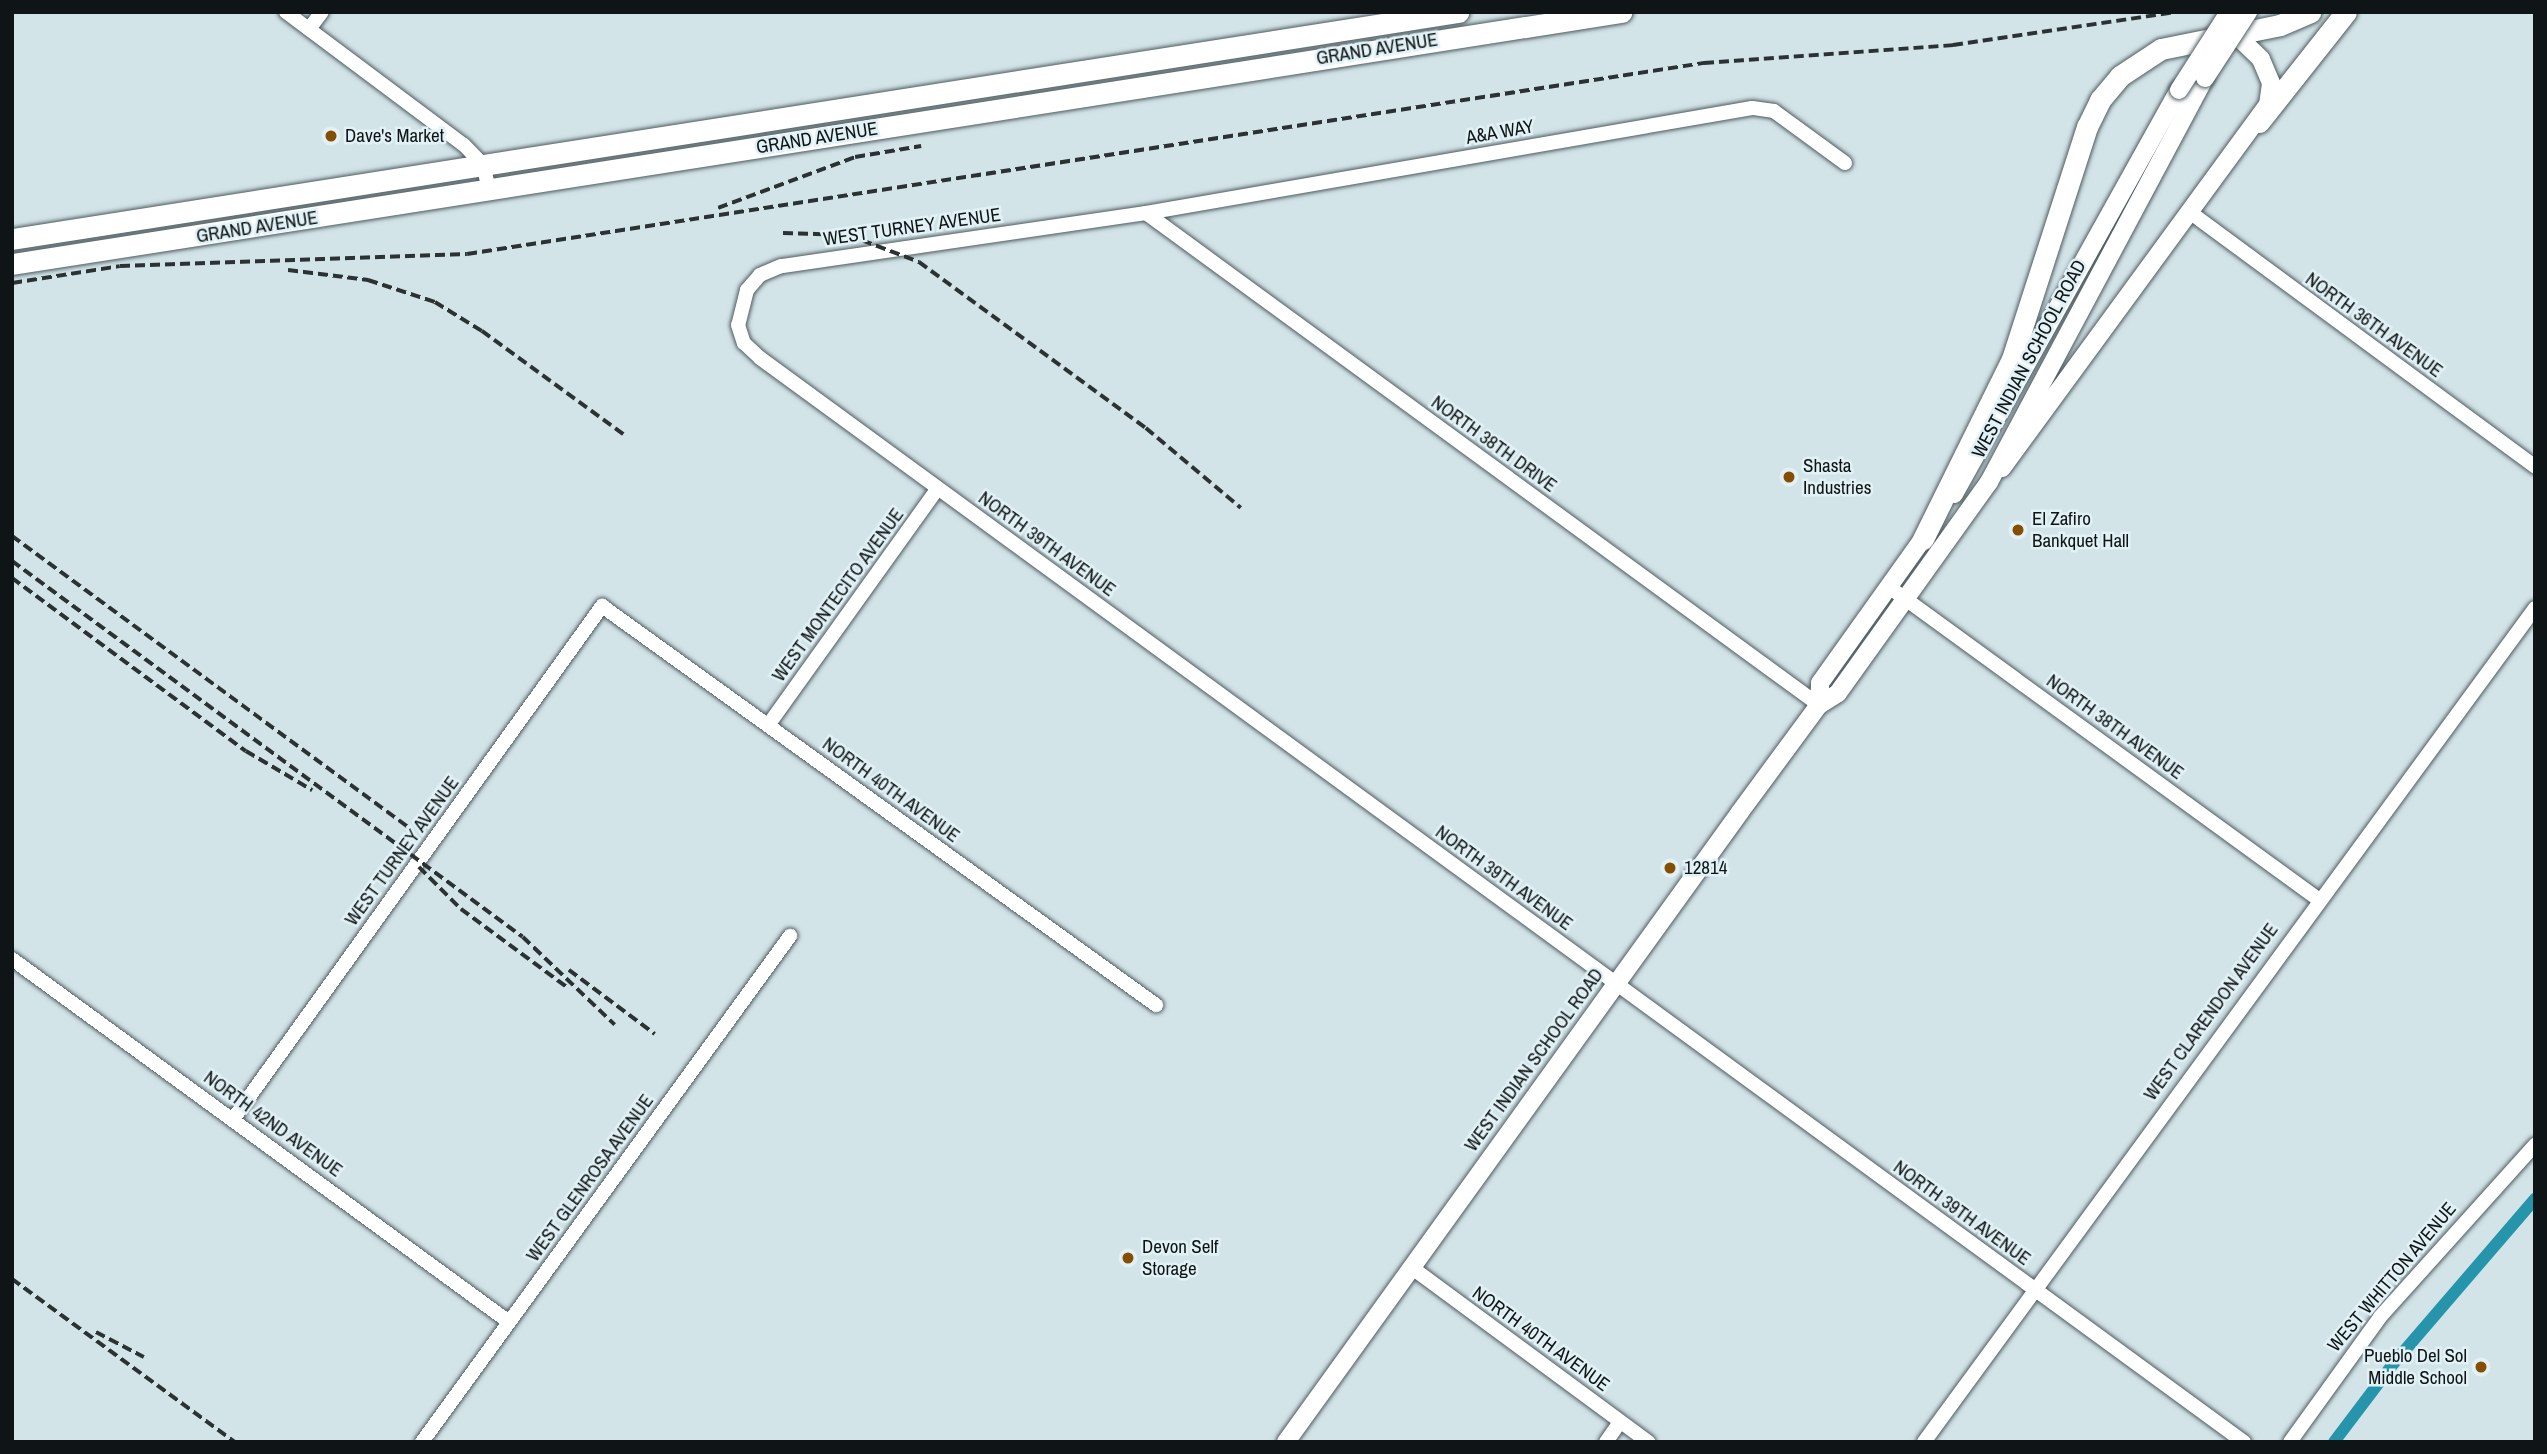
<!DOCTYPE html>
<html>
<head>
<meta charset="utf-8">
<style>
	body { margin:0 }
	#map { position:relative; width:2547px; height:1454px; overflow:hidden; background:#d3e4e8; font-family:"Archivo Narrow",sans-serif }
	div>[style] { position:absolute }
	.canal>* { height:12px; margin:-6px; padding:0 6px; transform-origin:6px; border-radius:6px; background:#2695ac }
	.roads { filter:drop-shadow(0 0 2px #4d5b5f) drop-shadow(0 0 2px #4d5b5f) }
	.minor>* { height:14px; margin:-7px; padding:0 7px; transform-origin:7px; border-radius:7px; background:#fff }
	.major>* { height:18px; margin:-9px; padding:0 9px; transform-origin:9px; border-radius:9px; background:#fff }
	.highway>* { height:21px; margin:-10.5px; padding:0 10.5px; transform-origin:10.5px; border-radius:10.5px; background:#fff }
	.rail>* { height:3.5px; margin-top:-1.75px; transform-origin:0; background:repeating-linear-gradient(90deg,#2b3234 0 10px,transparent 0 15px) }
	.bridges { filter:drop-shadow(0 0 2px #4d5b5f) drop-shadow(0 0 2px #4d5b5f) }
	.major-bridge>* { height:18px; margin:-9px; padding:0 9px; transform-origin:9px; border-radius:9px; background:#fff }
	.dots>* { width:19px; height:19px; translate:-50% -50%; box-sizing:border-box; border:4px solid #e1f1f6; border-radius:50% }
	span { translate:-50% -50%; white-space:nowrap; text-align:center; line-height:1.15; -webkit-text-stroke:5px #e1f1f6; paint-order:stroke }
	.street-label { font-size:19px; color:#0f1516 }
	.poi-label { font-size:19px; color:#0f1516 }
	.left { translate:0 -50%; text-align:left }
	.right { translate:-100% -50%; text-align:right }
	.frame { position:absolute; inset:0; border:14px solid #0f1516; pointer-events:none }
</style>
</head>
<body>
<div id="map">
	<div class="canal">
		<div style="left:2334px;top:1442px;width:98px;rotate:-52.9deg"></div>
		<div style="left:2393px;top:1364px;width:218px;rotate:-49.3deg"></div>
	</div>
	<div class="roads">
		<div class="minor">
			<div style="left:286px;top:12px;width:222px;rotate:36.8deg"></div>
			<div style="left:464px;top:145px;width:28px;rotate:46deg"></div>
			<div style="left:483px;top:165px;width:25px;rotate:76deg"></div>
			<div style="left:309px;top:29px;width:21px;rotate:-53deg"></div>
			<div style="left:1845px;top:163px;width:88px;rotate:-143.8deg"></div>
			<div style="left:1774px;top:111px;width:22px;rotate:-172deg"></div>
			<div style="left:1752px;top:108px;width:615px;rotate:170.17deg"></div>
			<div style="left:1146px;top:213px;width:369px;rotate:171.7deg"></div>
			<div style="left:781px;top:266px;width:23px;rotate:157deg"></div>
			<div style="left:760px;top:275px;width:20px;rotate:131deg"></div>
			<div style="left:747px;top:290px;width:36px;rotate:104deg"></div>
			<div style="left:738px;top:325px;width:19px;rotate:72deg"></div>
			<div style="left:744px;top:343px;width:22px;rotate:43deg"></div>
			<div style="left:760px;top:358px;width:1838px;rotate:36.15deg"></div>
			<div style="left:1146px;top:213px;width:834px;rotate:36.17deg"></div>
			<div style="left:2191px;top:213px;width:428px;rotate:36.4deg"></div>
			<div style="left:1889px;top:587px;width:530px;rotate:36.03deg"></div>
			<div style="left:769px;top:724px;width:290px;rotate:-54.4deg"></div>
			<div style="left:12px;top:959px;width:615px;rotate:36.14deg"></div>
			<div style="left:234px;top:1118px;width:631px;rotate:-54.29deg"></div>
			<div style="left:602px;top:606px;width:683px;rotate:35.76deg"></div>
			<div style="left:1411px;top:1267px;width:295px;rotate:36.4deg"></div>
			<div style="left:422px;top:1442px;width:626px;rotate:-53.97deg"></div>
			<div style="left:1606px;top:1442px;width:24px;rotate:-55deg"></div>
			<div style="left:1924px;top:1442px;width:1034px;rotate:-53.77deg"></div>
			<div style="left:2290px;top:1442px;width:154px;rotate:-54.2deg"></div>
			<div style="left:2380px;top:1317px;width:232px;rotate:-48deg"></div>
		</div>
		<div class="major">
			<div style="left:2002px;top:468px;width:450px;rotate:-53.8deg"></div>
			<div style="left:2268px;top:105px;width:22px;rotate:-82deg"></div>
			<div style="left:2271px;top:83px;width:26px;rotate:-113deg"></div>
			<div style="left:2261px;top:59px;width:29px;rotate:-136deg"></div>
			<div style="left:2240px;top:39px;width:17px;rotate:-167deg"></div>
			<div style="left:1954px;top:494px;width:462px;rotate:-60.9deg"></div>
			<div style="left:1819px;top:705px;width:22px;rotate:-87deg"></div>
			<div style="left:1820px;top:683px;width:189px;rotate:-54.5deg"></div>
			<div style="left:1286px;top:1442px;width:777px;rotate:-54.22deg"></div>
			<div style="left:1740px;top:812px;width:133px;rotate:-53.6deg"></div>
			<div style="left:1819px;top:705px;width:22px;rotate:-32deg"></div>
			<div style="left:1838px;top:693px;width:259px;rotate:-54.4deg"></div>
			<div style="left:1989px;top:482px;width:458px;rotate:-61.9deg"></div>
		</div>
		<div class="highway">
			<div style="left:2259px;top:122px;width:140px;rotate:-51.7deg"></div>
			<div style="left:12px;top:239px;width:1464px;rotate:-8.92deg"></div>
			<div style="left:12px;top:264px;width:1629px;rotate:-8.9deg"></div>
			<div style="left:1923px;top:539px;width:201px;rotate:-63.7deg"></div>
			<div style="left:2012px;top:359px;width:244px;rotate:-72.1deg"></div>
			<div style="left:2087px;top:127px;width:30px;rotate:-64deg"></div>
			<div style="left:2100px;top:100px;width:31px;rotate:-50deg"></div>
			<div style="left:2120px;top:76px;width:49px;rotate:-33.4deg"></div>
			<div style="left:2161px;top:49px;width:121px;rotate:-11.4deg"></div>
			<div style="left:2280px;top:25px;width:33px;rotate:-23deg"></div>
		</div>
	</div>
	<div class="rail">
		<div style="left:718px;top:208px;width:146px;rotate:-20.4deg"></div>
		<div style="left:855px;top:157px;width:67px;rotate:-9.5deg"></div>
		<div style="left:783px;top:233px;width:65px;rotate:1.8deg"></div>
		<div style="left:848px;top:235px;width:76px;rotate:20.8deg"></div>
		<div style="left:919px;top:262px;width:281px;rotate:36.2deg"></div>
		<div style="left:1146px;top:428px;width:124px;rotate:40.1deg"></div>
		<div style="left:288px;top:270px;width:81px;rotate:7.1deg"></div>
		<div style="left:368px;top:280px;width:71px;rotate:18.2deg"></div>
		<div style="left:435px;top:302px;width:55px;rotate:31.7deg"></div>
		<div style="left:482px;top:331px;width:175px;rotate:36.1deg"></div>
		<div style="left:12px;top:283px;width:109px;rotate:-8.9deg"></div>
		<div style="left:120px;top:266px;width:347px;rotate:-2deg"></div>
		<div style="left:467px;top:254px;width:1252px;rotate:-8.78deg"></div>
		<div style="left:1704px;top:63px;width:250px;rotate:-4.1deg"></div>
		<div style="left:1953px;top:45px;width:225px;rotate:-8.4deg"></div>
		<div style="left:12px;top:536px;width:495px;rotate:36.3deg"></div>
		<div style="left:12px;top:561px;width:634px;rotate:36.35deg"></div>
		<div style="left:523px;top:937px;width:127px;rotate:43.7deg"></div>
		<div style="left:12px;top:578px;width:291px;rotate:36.5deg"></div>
		<div style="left:246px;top:751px;width:77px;rotate:30.6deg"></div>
		<div style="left:419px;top:867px;width:59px;rotate:45deg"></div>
		<div style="left:461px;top:909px;width:133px;rotate:36.4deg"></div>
		<div style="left:569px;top:970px;width:107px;rotate:36.7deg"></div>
		<div style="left:12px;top:1279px;width:276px;rotate:36.2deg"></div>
		<div style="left:96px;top:1332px;width:54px;rotate:27.5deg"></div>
	</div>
	<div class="bridges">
		<div class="major-bridge">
			<div style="left:2205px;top:78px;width:79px;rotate:-56.9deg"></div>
			<div style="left:2179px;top:90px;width:93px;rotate:-57.3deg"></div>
		</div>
	</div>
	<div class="dots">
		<div style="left:331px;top:136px;background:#864e00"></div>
		<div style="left:1789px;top:477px;background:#864e00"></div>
		<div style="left:2018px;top:530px;background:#864e00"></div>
		<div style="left:1670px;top:868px;background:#864e00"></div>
		<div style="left:1128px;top:1258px;background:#864e00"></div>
		<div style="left:2481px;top:1367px;background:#864e00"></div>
	</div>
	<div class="street-label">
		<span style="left:1377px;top:49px;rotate:-9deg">GRAND AVENUE</span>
		<span style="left:1500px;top:132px;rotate:-10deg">A&amp;A WAY</span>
		<span style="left:817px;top:138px;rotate:-9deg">GRAND AVENUE</span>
		<span style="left:257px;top:227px;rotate:-9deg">GRAND AVENUE</span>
		<span style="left:912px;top:227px;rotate:-8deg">WEST TURNEY AVENUE</span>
		<span style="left:2374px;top:325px;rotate:36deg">NORTH 36TH AVENUE</span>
		<span style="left:2029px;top:359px;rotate:-62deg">WEST INDIAN SCHOOL ROAD</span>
		<span style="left:1494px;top:444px;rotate:36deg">NORTH 38TH DRIVE</span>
		<span style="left:1047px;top:544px;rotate:36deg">NORTH 39TH AVENUE</span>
		<span style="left:838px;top:595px;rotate:-54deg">WEST MONTECITO AVENUE</span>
		<span style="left:2115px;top:727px;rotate:36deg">NORTH 38TH AVENUE</span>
		<span style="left:891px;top:790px;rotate:36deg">NORTH 40TH AVENUE</span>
		<span style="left:402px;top:851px;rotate:-54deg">WEST TURNEY AVENUE</span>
		<span style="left:1504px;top:878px;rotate:36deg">NORTH 39TH AVENUE</span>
		<span style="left:2211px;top:1012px;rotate:-54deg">WEST CLARENDON AVENUE</span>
		<span style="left:1534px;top:1060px;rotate:-54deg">WEST INDIAN SCHOOL ROAD</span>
		<span style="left:273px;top:1124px;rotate:36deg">NORTH 42ND AVENUE</span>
		<span style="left:590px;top:1178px;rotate:-54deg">WEST GLENROSA AVENUE</span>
		<span style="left:1962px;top:1213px;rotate:36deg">NORTH 39TH AVENUE</span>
		<span style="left:2392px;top:1277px;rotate:-50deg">WEST WHITTON AVENUE</span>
		<span style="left:1541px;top:1339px;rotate:36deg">NORTH 40TH AVENUE</span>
	</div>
	<div class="poi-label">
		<span class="left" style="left:345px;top:136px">Dave's Market</span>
		<span class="left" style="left:1803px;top:477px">Shasta<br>Industries</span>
		<span class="left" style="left:2032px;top:530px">El Zafiro<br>Bankquet Hall</span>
		<span class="left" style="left:1684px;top:868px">12814</span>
		<span class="left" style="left:1142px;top:1258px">Devon Self<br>Storage</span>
		<span class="right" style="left:2467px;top:1367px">Pueblo Del Sol<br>Middle School</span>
	</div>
	<div class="frame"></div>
</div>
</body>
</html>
